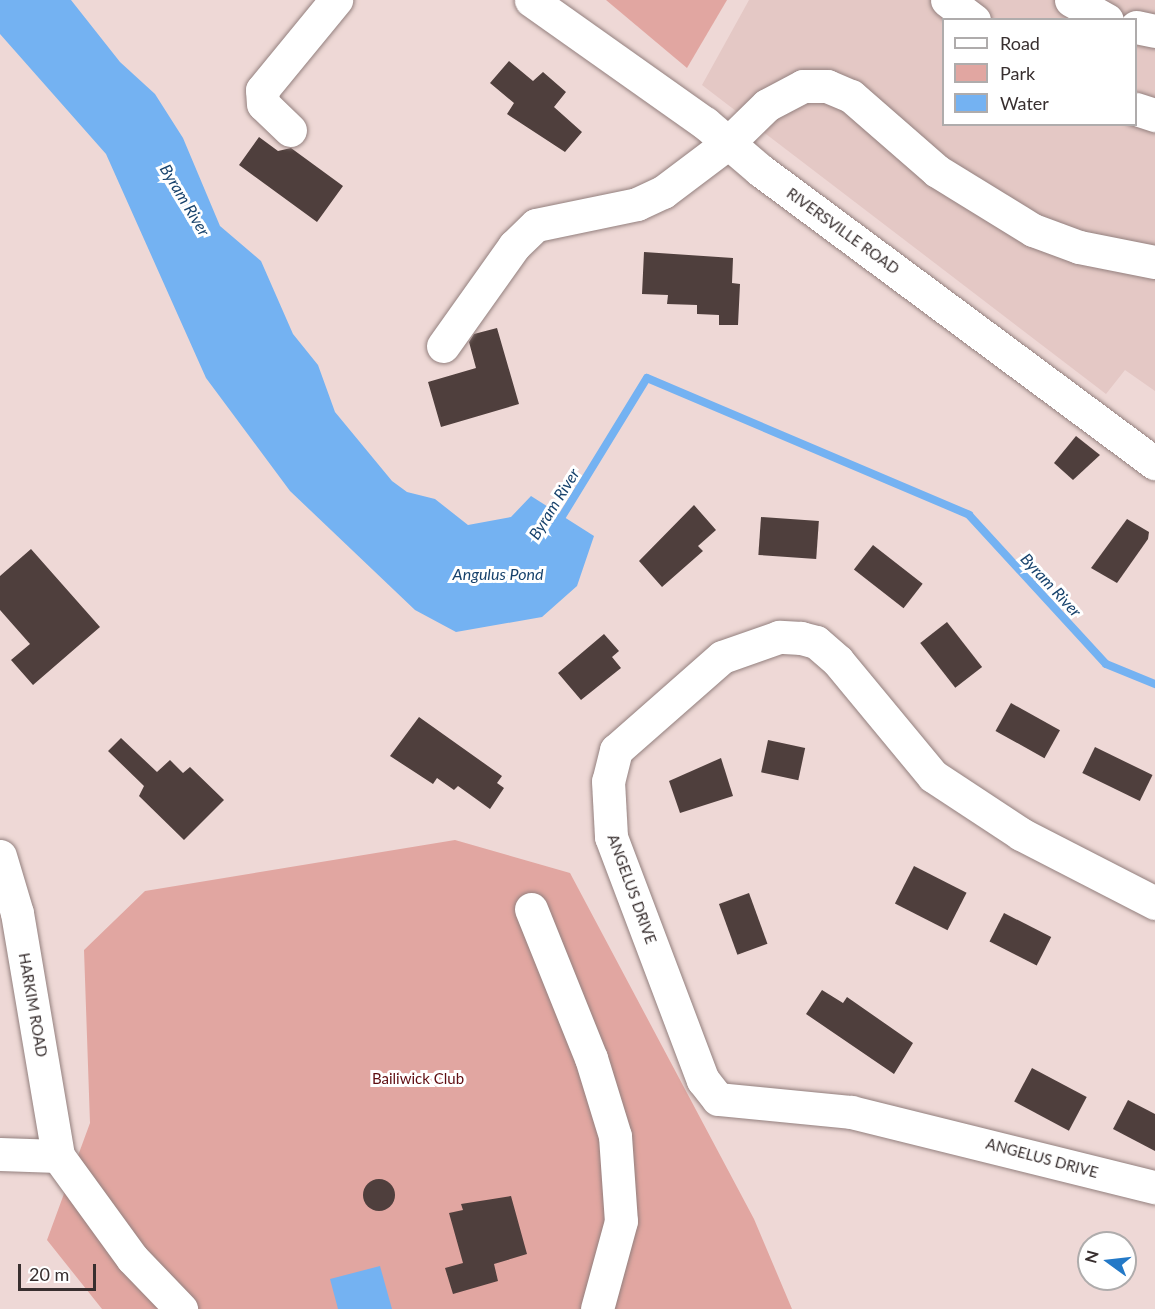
<!DOCTYPE html>
<html>
<head>
<meta charset="utf-8">
<style>
	body { margin:0 }
	#map { position:relative; width:1155px; height:1309px; overflow:hidden; background:#eed8d6; font-family:Lato,sans-serif }
	div>[style] { position:absolute }
	.built>* { inset:0; background:#e4c8c5 }
	.green>* { inset:0; background:#e1a6a1 }
	.water>* { inset:0; background:#74b2f2 }
	.stream>* { height:8px; margin:-4px; padding:0 4px; transform-origin:4px; border-radius:4px; background:#74b2f2 }
	.building>* { inset:0; background:#4f3f3d; transform-origin:0 0 }
	.round { border-radius:50% }
	.roads { filter:drop-shadow(0 0 2px #93807e) drop-shadow(0 0 2px #93807e) }
	.minor>* { height:33px; margin:-16.5px; padding:0 16.5px; transform-origin:16.5px; border-radius:16.5px; background:#fff }
	span { translate:-50% -50%; white-space:nowrap; text-align:center; line-height:1.15; -webkit-text-stroke:6px #fff; paint-order:stroke }
	.street-label { font-size:15px; color:#382f2f }
	.park-label { font-size:15px; color:#5f0d11 }
	.water-label { font-size:16px; color:#17426c; font-style:italic }
	.legend { position:absolute; left:942px; top:18px; width:195px; height:108px; box-sizing:border-box; background:#fff; border:2px solid #afacac; margin:0; padding:8px 10px; list-style:none; font-size:18px; color:#382f2f }
	.legend li { display:flex; align-items:center; gap:12px; height:30px }
	.legend b { width:30px; border:2px solid #afacac }
	.north { position:absolute; left:1077px; top:1231px; width:60px; height:60px; box-sizing:border-box; background:#fff; border:2px solid #afacac; border-radius:50%; rotate:285deg; font-size:16px; font-weight:700; line-height:24px; text-align:center; color:#382f2f }
	.north::after { content:''; display:block; margin:auto; width:21px; height:27px; background:#2379c7; clip-path:polygon(50% 0,100% 100%,50% 72%,0 100%) }
	.scale { position:absolute; left:18px; top:1264px; width:78px; height:27px; box-sizing:border-box; border:3px solid #382f2f; border-top:0; padding-left:8px; font-size:18px; line-height:21px; white-space:nowrap; color:#382f2f; -webkit-text-stroke:4px #fff; paint-order:stroke }
</style>
</head>
<body>
<div id="map">
	<div class="built">
		<div style="clip-path:polygon(evenodd,749px 0,1155px 0,1155px 391px,1125px 370px,1106px 394px,702px 85px,749px 0,944px 20px,1136px 20px,1136px 124px,944px 124px,944px 20px)"></div>
	</div>
	<div class="green">
		<div style="clip-path:polygon(606px 0,727px 0,687px 68px)"></div>
		<div style="clip-path:polygon(455px 840px,570px 873px,754px 1219px,792px 1309px,102px 1309px,47px 1240px,90px 1123px,84px 950px,145px 891px)"></div>
	</div>
	<div class="water">
		<div style="clip-path:polygon(0 0,71px 0,120px 62px,155px 94px,183px 138px,220px 226px,261px 261px,293px 334px,318px 365px,335px 412px,392px 481px,407px 492px,435px 499px,468px 525px,511px 517px,531px 496px,594px 536px,577px 586px,542px 617px,456px 632px,415px 610px,290px 491px,206px 378px,106px 154px,0 34px)"></div>
		<div style="clip-path:polygon(380px 1266px,392px 1309px,338px 1309px,330px 1279px)"></div>
	</div>
	<div class="stream">
		<div style="left:558px;top:523px;width:170px;rotate:-58.5deg"></div>
		<div style="left:647px;top:378px;width:350px;rotate:23deg"></div>
		<div style="left:969px;top:515px;width:202px;rotate:47.4deg"></div>
		<div style="left:1106px;top:664px;width:53px;rotate:22.2deg"></div>
	</div>
	<div class="building">
		<div style="clip-path:polygon(509px 61px,533px 81px,543px 72px,566px 92px,554px 107px,582px 132px,565px 152px,507px 114px,514px 103px,490px 83px)"></div>
		<div style="clip-path:polygon(259px 137px,278px 151px,291px 148px,343px 186px,317px 222px,239px 165px)"></div>
		<div style="clip-path:polygon(644px 252px,733px 258px,732px 283px,740px 284px,738px 325px,719px 325px,719px 315px,697px 314px,697px 305px,667px 304px,668px 295px,642px 294px)"></div>
		<div style="clip-path:polygon(497px 328px,519px 404px,441px 427px,428px 382px,476px 368px,469px 342px,474px 334px)"></div>
		<div style="clip-path:polygon(1076px 436px,1100px 455px,1073px 480px,1054px 463px)"></div>
		<div style="clip-path:polygon(694px 505px,716px 530px,698px 546px,703px 551px,662px 587px,639px 561px)"></div>
		<div style="left:761px;top:517px;width:58px;height:38px;rotate:4deg"></div>
		<div style="clip-path:polygon(1127px 519px,1149px 532px,1148px 539px,1117px 583px,1091px 568px)"></div>
		<div style="left:873px;top:545px;width:63px;height:31px;rotate:38deg"></div>
		<div style="clip-path:polygon(31px 549px,100px 627px,33px 685px,11px 660px,30px 644px,0 610px,0 576px)"></div>
		<div style="left:947px;top:622px;width:57px;height:34px;rotate:52deg"></div>
		<div style="clip-path:polygon(604px 634px,619px 651px,612px 657px,621px 668px,581px 700px,558px 673px)"></div>
		<div style="left:1011px;top:703px;width:56px;height:32px;rotate:29deg"></div>
		<div style="clip-path:polygon(419px 717px,502px 776px,497px 783px,504px 788px,490px 809px,458px 786px,454px 790px,437px 778px,433px 784px,390px 756px)"></div>
		<div style="clip-path:polygon(121px 738px,157px 772px,170px 760px,183px 773px,190px 767px,224px 800px,184px 840px,139px 796px,144px 786px,108px 751px)"></div>
		<div style="left:768px;top:740px;width:38px;height:33px;rotate:12deg"></div>
		<div style="left:1095px;top:747px;width:64px;height:29px;rotate:26deg"></div>
		<div style="clip-path:polygon(721px 758px,733px 796px,680px 813px,669px 781px)"></div>
		<div style="left:914px;top:866px;width:59px;height:42px;rotate:27deg"></div>
		<div style="left:749px;top:893px;width:54px;height:32px;rotate:70deg"></div>
		<div style="left:1004px;top:913px;width:53px;height:32px;rotate:27deg"></div>
		<div style="clip-path:polygon(822px 990px,843px 1003px,847px 997px,913px 1043px,894px 1074px,806px 1014px)"></div>
		<div style="left:1032px;top:1068px;width:62px;height:38px;rotate:28deg"></div>
		<div style="clip-path:polygon(1128px 1100px,1155px 1114px,1155px 1151px,1113px 1129px)"></div>
		<div class="round" style="left:363px;top:1179px;width:32px;height:32px"></div>
		<div style="clip-path:polygon(511px 1196px,527px 1254px,494px 1264px,498px 1281px,453px 1294px,445px 1268px,463px 1263px,449px 1213px,463px 1210px,461px 1204px)"></div>
	</div>
	<div class="roads">
		<div class="minor">
			<div style="left:531px;top:0;width:213px;rotate:35.3deg"></div>
			<div style="left:705px;top:123px;width:72px;rotate:40.5deg"></div>
			<div style="left:760px;top:170px;width:492px;rotate:36.6deg"></div>
			<div style="left:947px;top:0;width:34px;rotate:37deg"></div>
			<div style="left:1071px;top:0;width:41px;rotate:29.1deg"></div>
			<div style="left:1136px;top:27px;width:19px;rotate:12deg"></div>
			<div style="left:1136px;top:109px;width:20px;rotate:18deg"></div>
			<div style="left:290px;top:130px;width:37px;rotate:-136deg"></div>
			<div style="left:263px;top:104px;width:14px;rotate:-94deg"></div>
			<div style="left:262px;top:90px;width:117px;rotate:-50.6deg"></div>
			<div style="left:443px;top:346px;width:123px;rotate:-54.6deg"></div>
			<div style="left:514px;top:246px;width:30px;rotate:-44deg"></div>
			<div style="left:536px;top:225px;width:103px;rotate:-11.7deg"></div>
			<div style="left:637px;top:204px;width:29px;rotate:-25deg"></div>
			<div style="left:663px;top:192px;width:81px;rotate:-37deg"></div>
			<div style="left:728px;top:143px;width:54px;rotate:-44.3deg"></div>
			<div style="left:767px;top:105px;width:41px;rotate:-27.8deg"></div>
			<div style="left:803px;top:86px;width:24px"></div>
			<div style="left:827px;top:86px;width:26px;rotate:23deg"></div>
			<div style="left:851px;top:96px;width:114px;rotate:41.1deg"></div>
			<div style="left:937px;top:171px;width:113px;rotate:31.6deg"></div>
			<div style="left:1033px;top:230px;width:49px;rotate:20.3deg"></div>
			<div style="left:1079px;top:247px;width:77px;rotate:11.2deg"></div>
			<div style="left:0;top:856px;width:59px;rotate:73.4deg"></div>
			<div style="left:17px;top:913px;width:246px;rotate:80.4deg"></div>
			<div style="left:58px;top:1156px;width:126px;rotate:54deg"></div>
			<div style="left:132px;top:1258px;width:71px;rotate:46.1deg"></div>
			<div style="left:1155px;top:903px;width:151px;rotate:-152.8deg"></div>
			<div style="left:1021px;top:834px;width:105px;rotate:-146.6deg"></div>
			<div style="left:933px;top:776px;width:149px;rotate:-129.6deg"></div>
			<div style="left:838px;top:661px;width:29px;rotate:-139deg"></div>
			<div style="left:816px;top:642px;width:16px;rotate:-165deg"></div>
			<div style="left:801px;top:638px;width:22px;rotate:-177deg"></div>
			<div style="left:779px;top:637px;width:60px;rotate:160.7deg"></div>
			<div style="left:722px;top:657px;width:141px;rotate:138.7deg"></div>
			<div style="left:616px;top:750px;width:32px;rotate:104deg"></div>
			<div style="left:608px;top:781px;width:56px;rotate:86.9deg"></div>
			<div style="left:611px;top:837px;width:260px;rotate:69.3deg"></div>
			<div style="left:703px;top:1080px;width:24px;rotate:52deg"></div>
			<div style="left:718px;top:1099px;width:134px;rotate:5.6deg"></div>
			<div style="left:851px;top:1112px;width:313px;rotate:13.9deg"></div>
			<div style="left:531px;top:909px;width:161px;rotate:68.1deg"></div>
			<div style="left:591px;top:1058px;width:82px;rotate:72.9deg"></div>
			<div style="left:615px;top:1136px;width:85px;rotate:86deg"></div>
			<div style="left:621px;top:1221px;width:91px;rotate:105.3deg"></div>
			<div style="left:0;top:1154px;width:58px;rotate:2deg"></div>
		</div>
	</div>
	<div class="street-label">
		<span style="left:843px;top:231px;rotate:36deg">RIVERSVILLE ROAD</span>
		<span style="left:632px;top:889px;rotate:70deg">ANGELUS DRIVE</span>
		<span style="left:33px;top:1005px;rotate:80deg">HARKIM ROAD</span>
		<span style="left:1042px;top:1158px;rotate:15deg">ANGELUS DRIVE</span>
	</div>
	<div class="park-label">
		<span style="left:418px;top:1079px">Bailiwick Club</span>
	</div>
	<div class="water-label">
		<span style="left:185px;top:200px;rotate:59deg">Byram River</span>
		<span style="left:554px;top:504px;rotate:-58deg">Byram River</span>
		<span style="left:498px;top:574px">Angulus Pond</span>
		<span style="left:1051px;top:585px;rotate:47deg">Byram River</span>
	</div>
	<ul class="legend">
	<li><b style="height:8px;background:#fff"></b>Road</li>
	<li><b style="height:16px;background:#e1a6a1"></b>Park</li>
	<li><b style="height:16px;background:#74b2f2"></b>Water</li>
	</ul>
	<div class="north">N</div>
	<div class="scale">20 m</div>
</div>
</body>
</html>
